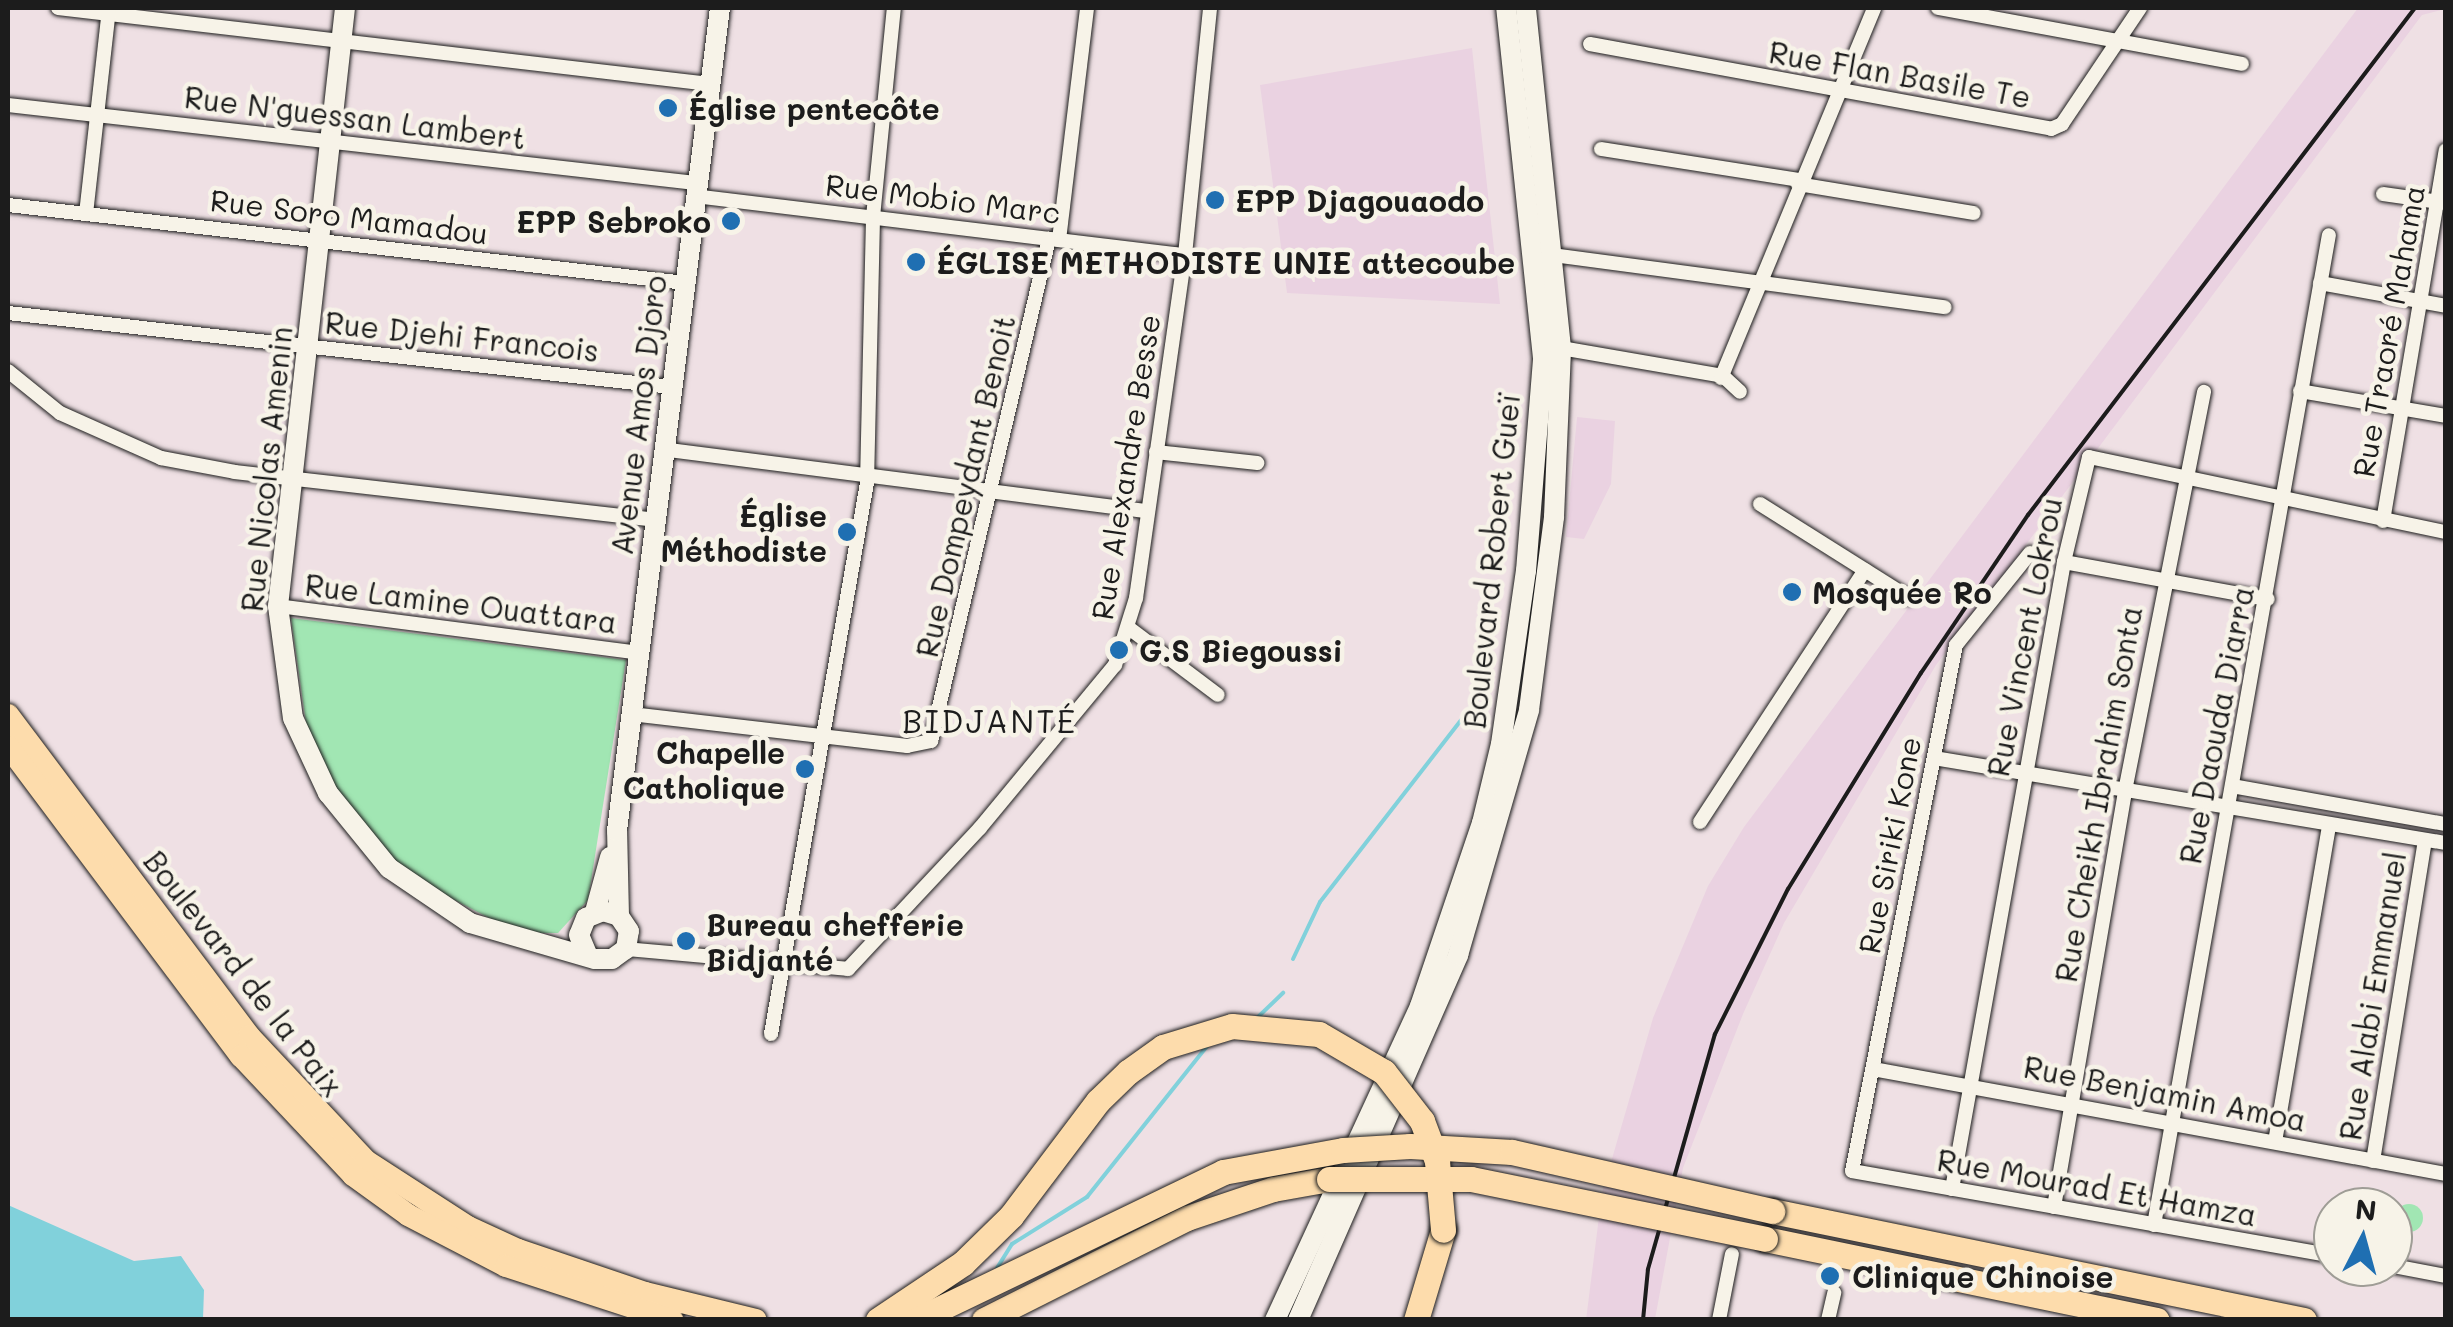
<!DOCTYPE html>
<html>
<head>
<meta charset="utf-8">
<style>
	body { margin:0 }
	#map { position:relative; width:2453px; height:1327px; overflow:hidden; background:#efe0e4; font-family:Mali,sans-serif }
	div>[style] { position:absolute }
	.built>* { inset:0; background:#ead2e1 }
	.green>* { inset:0; background:#a1e6b3 }
	.round { border-radius:50% }
	.water>* { inset:0; background:#81d1db }
	.stream>* { height:4px; margin:-2px; padding:0 2px; transform-origin:2px; border-radius:2px; background:#81d1db }
	.roads { filter:drop-shadow(0 0 2px #1c1c1c) drop-shadow(0 0 2px #1c1c1c) }
	.street>* { height:14px; margin:-7px; padding:0 7px; transform-origin:7px; border-radius:7px; background:#f7f3e8 }
	.secondary>* { height:20px; margin:-10px; padding:0 10px; transform-origin:10px; border-radius:10px; background:#f7f3e8 }
	.primary>* { height:22px; margin:-11px; padding:0 11px; transform-origin:11px; border-radius:11px; background:#fddcac }
	.highway>* { height:25px; margin:-12.5px; padding:0 12.5px; transform-origin:12.5px; border-radius:12.5px; background:#fddcac }
	.rail>* { height:4px; margin:-2px; padding:0 2px; transform-origin:2px; border-radius:2px; background:#1c1c1c }
	.bridges { filter:drop-shadow(0 0 2px #1c1c1c) drop-shadow(0 0 2px #1c1c1c) }
	.highway-bridge>* { height:25px; margin:-12.5px; padding:0 12.5px; transform-origin:12.5px; border-radius:12.5px; background:#fddcac }
	.dots>* { width:28px; height:28px; translate:-50% -50%; box-sizing:border-box; border:5px solid #f7f3e8; border-radius:50% }
	span { translate:-50% -50%; white-space:nowrap; text-align:center; line-height:1.15; -webkit-text-stroke:9px #f7f3e8; paint-order:stroke }
	.street-label { font-size:30px; color:#1c1c1c }
	.poi-label { font-size:30px; color:#1c1c1c; font-weight:700 }
	.left { translate:0 -50%; text-align:left }
	.right { translate:-100% -50%; text-align:right }
	.neighbourhood-label { font-size:32px; color:#1c1c1c; letter-spacing:2.5px }
	.frame { position:absolute; inset:0; border:10px solid #1c1c1c; pointer-events:none }
	.north { position:absolute; left:2313px; top:1187px; width:100px; height:100px; box-sizing:border-box; background:#f7f3e8; border:2px solid #9f9d96; border-radius:50%; rotate:6deg; font-size:28px; font-weight:700; line-height:40px; text-align:center; color:#1c1c1c }
	.north::after { content:''; display:block; margin:auto; width:35px; height:45px; background:#1f6fb2; clip-path:polygon(50% 0,100% 100%,50% 72%,0 100%) }
</style>
</head>
<body>
<div id="map">
	<div class="built">
		<div style="clip-path:polygon(2358px 8px,2445px 9px,2422px 15px,1936px 665px,1784px 923px,1743px 1014px,1683px 1168px,1655px 1319px,1586px 1320px,1602px 1193px,1653px 1018px,1708px 886px,1744px 827px)"></div>
		<div style="clip-path:polygon(1472px 48px,1500px 304px,1287px 293px,1260px 85px)"></div>
		<div style="clip-path:polygon(1577px 417px,1615px 421px,1611px 484px,1584px 539px,1566px 537px)"></div>
	</div>
	<div class="green">
		<div style="clip-path:polygon(291px 618px,626px 660px,588px 900px,558px 933px,518px 933px,414px 879px,353px 823px,307px 730px)"></div>
		<div class="round" style="left:2395px;top:1204px;width:28px;height:28px"></div>
	</div>
	<div class="water">
		<div style="clip-path:polygon(8px 1205px,134px 1261px,181px 1256px,204px 1290px,203px 1319px,8px 1319px)"></div>
	</div>
	<div class="stream">
		<div style="left:1293px;top:959px;width:63px;rotate:-64.7deg"></div>
		<div style="left:1320px;top:902px;width:259px;rotate:-52.2deg"></div>
		<div style="left:1258px;top:1017px;width:35px;rotate:-44deg"></div>
		<div style="left:997px;top:1268px;width:28px;rotate:-58deg"></div>
		<div style="left:1012px;top:1244px;width:89px;rotate:-32.1deg"></div>
		<div style="left:1087px;top:1197px;width:193px;rotate:-51.5deg"></div>
	</div>
	<div class="roads">
		<div class="street">
			<div style="left:58px;top:8px;width:656px;rotate:6.65deg"></div>
			<div style="left:1938px;top:8px;width:309px;rotate:10.4deg"></div>
			<div style="left:1590px;top:44px;width:469px;rotate:10.4deg"></div>
			<div style="left:2051px;top:129px;width:12px;rotate:-24deg"></div>
			<div style="left:2062px;top:124px;width:140px;rotate:-56.1deg"></div>
			<div style="left:8px;top:105px;width:692px;rotate:6.47deg"></div>
			<div style="left:1601px;top:149px;width:201px;rotate:8.9deg"></div>
			<div style="left:1798px;top:184px;width:178px;rotate:9.4deg"></div>
			<div style="left:2383px;top:194px;width:64px;rotate:8.1deg"></div>
			<div style="left:694px;top:196px;width:495px;rotate:6.9deg"></div>
			<div style="left:8px;top:205px;width:681px;rotate:6.57deg"></div>
			<div style="left:86px;top:214px;width:207px;rotate:-83.6deg"></div>
			<div style="left:1059px;top:240px;width:234px;rotate:-83.1deg"></div>
			<div style="left:1553px;top:255px;width:395px;rotate:7.6deg"></div>
			<div style="left:2320px;top:283px;width:128px;rotate:10.3deg"></div>
			<div style="left:8px;top:313px;width:668px;rotate:6.36deg"></div>
			<div style="left:1561px;top:348px;width:164px;rotate:9.8deg"></div>
			<div style="left:1723px;top:376px;width:23px;rotate:43deg"></div>
			<div style="left:8px;top:371px;width:67px;rotate:38.9deg"></div>
			<div style="left:60px;top:413px;width:111px;rotate:24deg"></div>
			<div style="left:161px;top:458px;width:75px;rotate:10.7deg"></div>
			<div style="left:235px;top:472px;width:422px;rotate:6.5deg"></div>
			<div style="left:1721px;top:378px;width:400px;rotate:-67.5deg"></div>
			<div style="left:2300px;top:391px;width:148px;rotate:9.7deg"></div>
			<div style="left:669px;top:450px;width:482px;rotate:7.3deg"></div>
			<div style="left:1156px;top:452px;width:102px;rotate:6.2deg"></div>
			<div style="left:1760px;top:504px;width:176px;rotate:32.2deg"></div>
			<div style="left:2383px;top:521px;width:376px;rotate:-80.4deg"></div>
			<div style="left:2030px;top:553px;width:118px;rotate:128.8deg"></div>
			<div style="left:1956px;top:645px;width:536px;rotate:101.18deg"></div>
			<div style="left:1852px;top:1171px;width:488px;rotate:10deg"></div>
			<div style="left:2064px;top:562px;width:207px;rotate:10.3deg"></div>
			<div style="left:278px;top:606px;width:363px;rotate:7.4deg"></div>
			<div style="left:1129px;top:628px;width:111px;rotate:37deg"></div>
			<div style="left:631px;top:714px;width:278px;rotate:6.6deg"></div>
			<div style="left:907px;top:746px;width:25px;rotate:-12deg"></div>
			<div style="left:931px;top:741px;width:516px;rotate:-76.77deg"></div>
			<div style="left:1934px;top:758px;width:519px;rotate:9.43deg"></div>
			<div style="left:2232px;top:786px;width:217px;rotate:10.1deg"></div>
			<div style="left:1700px;top:822px;width:301px;rotate:-56.8deg"></div>
			<div style="left:626px;top:949px;width:223px;rotate:5.1deg"></div>
			<div style="left:848px;top:969px;width:193px;rotate:-46.9deg"></div>
			<div style="left:980px;top:828px;width:212px;rotate:-50.4deg"></div>
			<div style="left:1115px;top:665px;width:70px;rotate:-72.6deg"></div>
			<div style="left:1136px;top:598px;width:346px;rotate:-81.9deg"></div>
			<div style="left:1185px;top:255px;width:248px;rotate:-84.2deg"></div>
			<div style="left:771px;top:1034px;width:559px;rotate:-80.12deg"></div>
			<div style="left:867px;top:483px;width:266px;rotate:-88.7deg"></div>
			<div style="left:873px;top:217px;width:210px;rotate:-84.3deg"></div>
			<div style="left:1873px;top:1069px;width:583px;rotate:10.38deg"></div>
			<div style="left:2275px;top:1142px;width:322px;rotate:-80.3deg"></div>
			<div style="left:2373px;top:1161px;width:325px;rotate:-80.8deg"></div>
			<div style="left:1952px;top:1189px;width:637px;rotate:-79.87deg"></div>
			<div style="left:2064px;top:562px;width:108px;rotate:-76.6deg"></div>
			<div style="left:2089px;top:457px;width:365px;rotate:11.9deg"></div>
			<div style="left:2054px;top:1207px;width:422px;rotate:-80.3deg"></div>
			<div style="left:2125px;top:791px;width:407px;rotate:-78.8deg"></div>
			<div style="left:2154px;top:1225px;width:1005px;rotate:-79.98deg"></div>
			<div style="left:2393px;top:1266px;width:54px;rotate:10.7deg"></div>
			<div style="left:1719px;top:1320px;width:67px;rotate:-78.9deg"></div>
			<div style="left:1828px;top:1320px;width:28px;rotate:-77deg"></div>
		</div>
		<div class="secondary">
			<div style="left:345px;top:8px;width:602px;rotate:96.39deg"></div>
			<div style="left:278px;top:606px;width:113px;rotate:82.4deg"></div>
			<div style="left:293px;top:718px;width:83px;rotate:65deg"></div>
			<div style="left:328px;top:793px;width:97px;rotate:50.9deg"></div>
			<div style="left:389px;top:868px;width:98px;rotate:34.2deg"></div>
			<div style="left:470px;top:923px;width:130px;rotate:16.1deg"></div>
			<div style="left:595px;top:959px;width:17px"></div>
			<div style="left:612px;top:959px;width:17px;rotate:-36deg"></div>
			<div style="left:626px;top:949px;width:18px;rotate:-81deg"></div>
			<div style="left:629px;top:931px;width:18px;rotate:-124deg"></div>
			<div style="left:619px;top:916px;width:17px;rotate:-163deg"></div>
			<div style="left:603px;top:911px;width:18px;rotate:158deg"></div>
			<div style="left:586px;top:918px;width:18px;rotate:112deg"></div>
			<div style="left:579px;top:935px;width:21px;rotate:67deg"></div>
			<div style="left:595px;top:912px;width:57px;rotate:-74.7deg"></div>
			<div style="left:619px;top:916px;width:85px;rotate:-91.3deg"></div>
			<div style="left:617px;top:831px;width:829px;rotate:-82.87deg"></div>
			<div style="left:1275px;top:1320px;width:346px;rotate:-65.2deg"></div>
			<div style="left:1420px;top:1006px;width:193px;rotate:-71.3deg"></div>
			<div style="left:1482px;top:823px;width:81px;rotate:-76.5deg"></div>
			<div style="left:1501px;top:744px;width:175px;rotate:-81.8deg"></div>
			<div style="left:1526px;top:571px;width:214px;rotate:-85.4deg"></div>
			<div style="left:1543px;top:358px;width:352px;rotate:-96deg"></div>
			<div style="left:1298px;top:1320px;width:399px;rotate:-66.3deg"></div>
			<div style="left:1458px;top:955px;width:255px;rotate:-73.8deg"></div>
			<div style="left:1529px;top:710px;width:195px;rotate:-82.6deg"></div>
			<div style="left:1554px;top:517px;width:169px;rotate:-87.6deg"></div>
			<div style="left:1561px;top:348px;width:342px;rotate:-95.9deg"></div>
		</div>
		<div class="primary">
			<div style="left:8px;top:715px;width:401px;rotate:53.1deg"></div>
			<div style="left:249px;top:1036px;width:171px;rotate:46.9deg"></div>
			<div style="left:366px;top:1161px;width:121px;rotate:32.9deg"></div>
			<div style="left:468px;top:1227px;width:55px;rotate:24.7deg"></div>
			<div style="left:518px;top:1250px;width:134px;rotate:18.7deg"></div>
			<div style="left:645px;top:1293px;width:114px;rotate:13.7deg"></div>
			<div style="left:8px;top:746px;width:388px;rotate:53.1deg"></div>
			<div style="left:241px;top:1056px;width:163px;rotate:46.7deg"></div>
			<div style="left:353px;top:1175px;width:68px;rotate:36deg"></div>
			<div style="left:408px;top:1215px;width:110px;rotate:27.5deg"></div>
			<div style="left:506px;top:1266px;width:175px;rotate:18deg"></div>
		</div>
		<div class="highway">
			<div style="left:1772px;top:1211px;width:543px;rotate:11.58deg"></div>
			<div style="left:1765px;top:1239px;width:400px;rotate:11.7deg"></div>
			<div style="left:984px;top:1320px;width:227px;rotate:-26.7deg"></div>
			<div style="left:1187px;top:1218px;width:91px;rotate:-18.6deg"></div>
			<div style="left:1273px;top:1189px;width:57px;rotate:-10.1deg"></div>
			<div style="left:1416px;top:1320px;width:94px;rotate:-73.3deg"></div>
		</div>
	</div>
	<div class="rail">
		<div style="left:1643px;top:1320px;width:51px;rotate:-84.4deg"></div>
		<div style="left:1648px;top:1269px;width:244px;rotate:-74.1deg"></div>
		<div style="left:1715px;top:1034px;width:162px;rotate:-63.3deg"></div>
		<div style="left:1788px;top:889px;width:254px;rotate:-58.4deg"></div>
		<div style="left:1921px;top:673px;width:191px;rotate:-55.9deg"></div>
		<div style="left:2028px;top:515px;width:638px;rotate:-52.65deg"></div>
	</div>
	<div class="bridges">
		<div class="highway-bridge">
			<div style="left:1329px;top:1179px;width:142px"></div>
			<div style="left:1471px;top:1179px;width:300px;rotate:11.5deg"></div>
			<div style="left:878px;top:1320px;width:102px;rotate:-33.8deg"></div>
			<div style="left:963px;top:1263px;width:67px;rotate:-44.4deg"></div>
			<div style="left:1011px;top:1216px;width:144px;rotate:-52.9deg"></div>
			<div style="left:1098px;top:1101px;width:42px;rotate:-44deg"></div>
			<div style="left:1128px;top:1072px;width:43px;rotate:-35.5deg"></div>
			<div style="left:1163px;top:1047px;width:72px;rotate:-16.9deg"></div>
			<div style="left:1232px;top:1026px;width:87px;rotate:5.3deg"></div>
			<div style="left:1319px;top:1034px;width:75px;rotate:30.3deg"></div>
			<div style="left:1384px;top:1072px;width:62px;rotate:52.2deg"></div>
			<div style="left:1422px;top:1121px;width:43px;rotate:69.4deg"></div>
			<div style="left:1437px;top:1161px;width:69px;rotate:85deg"></div>
			<div style="left:916px;top:1320px;width:341px;rotate:-25.7deg"></div>
			<div style="left:1223px;top:1172px;width:122px;rotate:-10.4deg"></div>
			<div style="left:1343px;top:1150px;width:67px;rotate:-3.4deg"></div>
			<div style="left:1410px;top:1146px;width:102px;rotate:3.4deg"></div>
			<div style="left:1512px;top:1152px;width:267px;rotate:12.8deg"></div>
		</div>
	</div>
	<div class="dots">
		<div style="left:668px;top:108px;background:#1f6fb2"></div>
		<div style="left:1215px;top:200px;background:#1f6fb2"></div>
		<div style="left:731px;top:221px;background:#1f6fb2"></div>
		<div style="left:916px;top:262px;background:#1f6fb2"></div>
		<div style="left:847px;top:532px;background:#1f6fb2"></div>
		<div style="left:1792px;top:592px;background:#1f6fb2"></div>
		<div style="left:1119px;top:650px;background:#1f6fb2"></div>
		<div style="left:805px;top:769px;background:#1f6fb2"></div>
		<div style="left:686px;top:941px;background:#1f6fb2"></div>
		<div style="left:1830px;top:1276px;background:#1f6fb2"></div>
	</div>
	<div class="street-label">
		<span style="left:1900px;top:74px;rotate:10deg">Rue Flan Basile Te</span>
		<span style="left:355px;top:117px;rotate:7deg">Rue N'guessan Lambert</span>
		<span style="left:943px;top:198px;rotate:7deg">Rue Mobio Marc</span>
		<span style="left:349px;top:216px;rotate:7deg">Rue Soro Mamadou</span>
		<span style="left:2388px;top:331px;rotate:-80deg">Rue Traoré Mahama</span>
		<span style="left:462px;top:336px;rotate:6deg">Rue Djehi Francois</span>
		<span style="left:638px;top:415px;rotate:-83deg">Avenue Amos Djoro</span>
		<span style="left:1125px;top:467px;rotate:-81deg">Rue Alexandre Besse</span>
		<span style="left:266px;top:469px;rotate:-84deg">Rue Nicolas Amenin</span>
		<span style="left:965px;top:486px;rotate:-77deg">Rue Dompeydant Benoit</span>
		<span style="left:1491px;top:561px;rotate:-84deg">Boulevard Robert Gueï</span>
		<span style="left:461px;top:603px;rotate:7deg">Rue Lamine Ouattara</span>
		<span style="left:2024px;top:637px;rotate:-79deg">Rue Vincent Lokrou</span>
		<span style="left:2216px;top:725px;rotate:-79deg">Rue Daouda Diarra</span>
		<span style="left:2098px;top:794px;rotate:-80deg">Rue Cheikh Ibrahim Sonta</span>
		<span style="left:1889px;top:845px;rotate:-79deg">Rue Siriki Kone</span>
		<span style="left:244px;top:973px;rotate:52deg">Boulevard de la Paix</span>
		<span style="left:2372px;top:996px;rotate:-81deg">Rue Alabi Emmanuel</span>
		<span style="left:2165px;top:1093px;rotate:11deg">Rue Benjamin Amoa</span>
		<span style="left:2097px;top:1187px;rotate:10deg">Rue Mourad Et Hamza</span>
	</div>
	<div class="poi-label">
		<span class="left" style="left:688px;top:108px">Église pentecôte</span>
		<span class="left" style="left:1235px;top:200px">EPP Djagouaodo</span>
		<span class="right" style="left:711px;top:221px">EPP Sebroko</span>
		<span class="left" style="left:936px;top:262px">ÉGLISE METHODISTE UNIE attecoube</span>
		<span class="right" style="left:827px;top:532px">Église<br>Méthodiste</span>
		<span class="left" style="left:1812px;top:592px">Mosquée Ro</span>
		<span class="left" style="left:1139px;top:650px">G.S Biegoussi</span>
		<span class="right" style="left:785px;top:769px">Chapelle<br>Catholique</span>
		<span class="left" style="left:706px;top:941px">Bureau chefferie<br>Bidjanté</span>
		<span class="left" style="left:1852px;top:1276px">Clinique Chinoise</span>
	</div>
	<div class="neighbourhood-label">
		<span style="left:990px;top:720px">BIDJANTÉ</span>
	</div>
	<div class="frame"></div>
	<div class="north">N</div>
</div>
</body>
</html>
